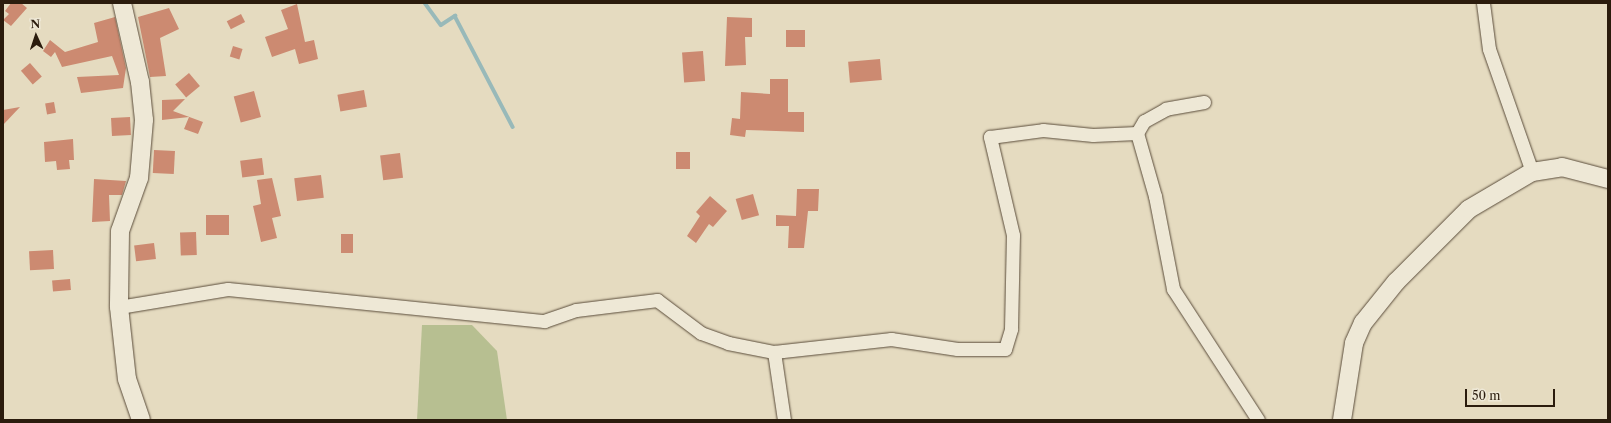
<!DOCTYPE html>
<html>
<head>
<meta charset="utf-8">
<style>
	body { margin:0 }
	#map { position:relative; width:1611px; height:423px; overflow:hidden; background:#e5dbc0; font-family:"Libre Caslon Text",serif }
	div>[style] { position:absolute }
	.green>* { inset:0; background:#b7bf91 }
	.stream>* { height:3.5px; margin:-1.75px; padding:0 1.75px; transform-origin:1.75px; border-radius:1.75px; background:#98b9b9 }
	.building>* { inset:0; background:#cc8a71; transform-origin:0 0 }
	.roads { filter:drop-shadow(0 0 1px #5a4c3a) drop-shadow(0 0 1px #5a4c3a) }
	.street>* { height:13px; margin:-6.5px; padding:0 6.5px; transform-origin:6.5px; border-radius:6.5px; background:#eee8d6 }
	.secondary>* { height:18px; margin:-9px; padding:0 9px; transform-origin:9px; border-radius:9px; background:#eee8d6 }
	span { translate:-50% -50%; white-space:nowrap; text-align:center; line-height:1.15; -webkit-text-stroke:3px #eee8d6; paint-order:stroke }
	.frame { position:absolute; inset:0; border:4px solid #2b1c0d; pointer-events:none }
	.north { position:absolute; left:16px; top:16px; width:40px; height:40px; -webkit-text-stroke:3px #eee8d6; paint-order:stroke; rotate:357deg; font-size:11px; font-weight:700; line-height:16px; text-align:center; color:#2b1c0d }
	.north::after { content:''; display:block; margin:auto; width:14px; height:18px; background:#2b1c0d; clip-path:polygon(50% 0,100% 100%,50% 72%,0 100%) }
	.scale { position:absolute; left:1465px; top:389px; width:90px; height:18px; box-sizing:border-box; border:2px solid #2b1c0d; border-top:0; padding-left:5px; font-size:12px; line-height:14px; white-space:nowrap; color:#2b1c0d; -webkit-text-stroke:3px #eee8d6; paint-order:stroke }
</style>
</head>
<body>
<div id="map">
	<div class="green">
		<div style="clip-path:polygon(422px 325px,472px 325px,497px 351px,507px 420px,417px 420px)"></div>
	</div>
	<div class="stream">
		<div style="left:425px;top:3px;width:27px;rotate:54deg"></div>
		<div style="left:441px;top:25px;width:17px;rotate:-33deg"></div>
		<div style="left:455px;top:16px;width:125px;rotate:62.4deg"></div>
	</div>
	<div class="building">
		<div style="clip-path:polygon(11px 3px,21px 3px,27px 8px,11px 26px,3px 20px,9px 14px,5px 11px)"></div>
		<div style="clip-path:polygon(297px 4px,305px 42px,314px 40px,318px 59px,299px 64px,295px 49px,272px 57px,265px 37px,288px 29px,281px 10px)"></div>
		<div style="clip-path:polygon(169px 8px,179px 29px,160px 38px,166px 76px,150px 77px,138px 17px)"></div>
		<div style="left:241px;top:14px;width:9px;height:16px;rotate:63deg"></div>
		<div style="clip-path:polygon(115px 17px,126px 68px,123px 88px,81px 93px,77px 77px,119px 75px,112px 56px,62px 67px,55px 52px,51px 57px,43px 51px,50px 40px,65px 52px,98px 42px,94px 23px)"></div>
		<div style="clip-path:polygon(727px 17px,752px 18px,752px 37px,745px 37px,746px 65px,725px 66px)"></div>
		<div style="left:786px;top:30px;width:19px;height:17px"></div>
		<div style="left:233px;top:46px;width:10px;height:11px;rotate:17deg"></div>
		<div style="left:703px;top:51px;width:30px;height:21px;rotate:86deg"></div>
		<div style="left:880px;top:59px;width:21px;height:32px;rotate:85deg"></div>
		<div style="left:30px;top:63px;width:18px;height:12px;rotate:49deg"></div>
		<div style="left:189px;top:73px;width:17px;height:18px;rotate:50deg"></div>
		<div style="clip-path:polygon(770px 79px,788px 79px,788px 112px,804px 112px,804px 132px,746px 130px,745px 137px,730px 135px,732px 118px,740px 119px,741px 92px,770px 94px)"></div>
		<div style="left:364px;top:90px;width:17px;height:27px;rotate:80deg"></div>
		<div style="left:254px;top:91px;width:27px;height:21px;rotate:75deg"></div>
		<div style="clip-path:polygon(185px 99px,173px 111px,203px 122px,198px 134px,184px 129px,189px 117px,162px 120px,162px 100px)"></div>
		<div style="left:54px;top:102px;width:11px;height:9px;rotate:80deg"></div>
		<div style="clip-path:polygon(20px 107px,3px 125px,3px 110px)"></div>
		<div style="left:130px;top:117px;width:18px;height:19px;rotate:87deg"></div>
		<div style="clip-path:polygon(73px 139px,74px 160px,69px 160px,70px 169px,57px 170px,56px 161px,45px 162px,44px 142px)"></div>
		<div style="left:154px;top:150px;width:21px;height:23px;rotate:3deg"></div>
		<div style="left:676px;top:152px;width:14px;height:17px"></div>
		<div style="left:400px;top:153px;width:25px;height:20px;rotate:83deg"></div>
		<div style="left:262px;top:158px;width:17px;height:22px;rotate:83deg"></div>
		<div style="left:321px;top:175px;width:23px;height:27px;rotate:83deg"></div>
		<div style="clip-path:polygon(272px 178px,281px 216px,272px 218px,277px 238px,261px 242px,253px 206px,261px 204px,257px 180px)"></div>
		<div style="clip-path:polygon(94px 179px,126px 181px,122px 195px,109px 195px,110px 221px,92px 222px)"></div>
		<div style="clip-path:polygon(797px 189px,819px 189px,818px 211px,808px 211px,804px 248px,788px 248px,789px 226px,776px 226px,776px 215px,796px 216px)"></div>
		<div style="left:753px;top:194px;width:22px;height:18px;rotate:74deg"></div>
		<div style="clip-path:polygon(710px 196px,727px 211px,713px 227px,709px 224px,696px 243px,687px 236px,700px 216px,696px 212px)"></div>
		<div style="left:206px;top:215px;width:23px;height:20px"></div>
		<div style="left:196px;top:232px;width:23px;height:16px;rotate:88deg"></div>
		<div style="left:341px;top:234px;width:12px;height:19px"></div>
		<div style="left:154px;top:243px;width:16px;height:20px;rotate:83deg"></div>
		<div style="left:53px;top:250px;width:19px;height:24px;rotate:87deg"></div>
		<div style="left:70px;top:279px;width:11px;height:18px;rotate:85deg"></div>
	</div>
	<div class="roads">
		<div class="street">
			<div style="left:1483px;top:3px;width:46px;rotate:82.6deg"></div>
			<div style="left:1489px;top:49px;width:130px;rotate:70.7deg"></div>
			<div style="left:1204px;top:102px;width:39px;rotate:170deg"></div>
			<div style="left:1166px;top:109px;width:25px;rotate:151deg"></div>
			<div style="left:1144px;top:121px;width:14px;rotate:120deg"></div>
			<div style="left:1137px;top:133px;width:66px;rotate:74.1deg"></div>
			<div style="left:1155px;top:196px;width:95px;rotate:79deg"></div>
			<div style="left:1173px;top:289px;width:156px;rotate:57deg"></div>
			<div style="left:119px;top:307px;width:110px;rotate:-9.4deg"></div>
			<div style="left:228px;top:289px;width:318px;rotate:5.8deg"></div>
			<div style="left:544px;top:321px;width:34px;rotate:-19deg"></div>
			<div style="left:576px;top:310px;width:82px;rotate:-7deg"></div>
			<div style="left:657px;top:300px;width:55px;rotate:36.9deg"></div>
			<div style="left:701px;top:333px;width:29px;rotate:20deg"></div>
			<div style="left:728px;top:343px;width:47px;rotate:11.1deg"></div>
			<div style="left:774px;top:352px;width:118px;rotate:-6.3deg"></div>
			<div style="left:891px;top:339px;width:67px;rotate:8.6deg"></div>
			<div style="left:957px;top:349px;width:48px"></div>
			<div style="left:1005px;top:349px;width:21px;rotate:-73deg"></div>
			<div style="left:1011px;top:329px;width:94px;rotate:-88.8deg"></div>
			<div style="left:1013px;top:235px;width:101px;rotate:-103.2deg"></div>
			<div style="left:990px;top:137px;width:53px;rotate:-7.5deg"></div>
			<div style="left:1043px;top:130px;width:50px;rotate:5.7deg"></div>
			<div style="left:1093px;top:135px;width:44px;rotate:-2.6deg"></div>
			<div style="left:774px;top:352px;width:69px;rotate:81.6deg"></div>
		</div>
		<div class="secondary">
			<div style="left:122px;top:3px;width:81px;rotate:77.2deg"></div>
			<div style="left:140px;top:82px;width:38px;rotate:84deg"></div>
			<div style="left:144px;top:120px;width:58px;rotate:94.9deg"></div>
			<div style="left:139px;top:178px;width:56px;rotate:109.7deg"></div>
			<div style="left:120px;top:231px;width:76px;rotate:90.8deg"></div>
			<div style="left:119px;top:307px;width:72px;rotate:83.7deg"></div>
			<div style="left:127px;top:379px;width:43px;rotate:71.1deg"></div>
			<div style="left:1342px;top:420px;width:78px;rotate:-81.1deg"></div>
			<div style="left:1354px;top:343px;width:22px;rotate:-66deg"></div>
			<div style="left:1363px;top:323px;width:53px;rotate:-51.2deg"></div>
			<div style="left:1396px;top:282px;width:103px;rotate:-45deg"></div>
			<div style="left:1469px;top:209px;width:73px;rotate:-30.4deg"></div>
			<div style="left:1532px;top:172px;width:30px;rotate:-9deg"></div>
			<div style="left:1562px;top:167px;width:48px;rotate:14.6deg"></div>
		</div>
	</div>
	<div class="frame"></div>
	<div class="north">N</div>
	<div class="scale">50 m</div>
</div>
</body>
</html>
